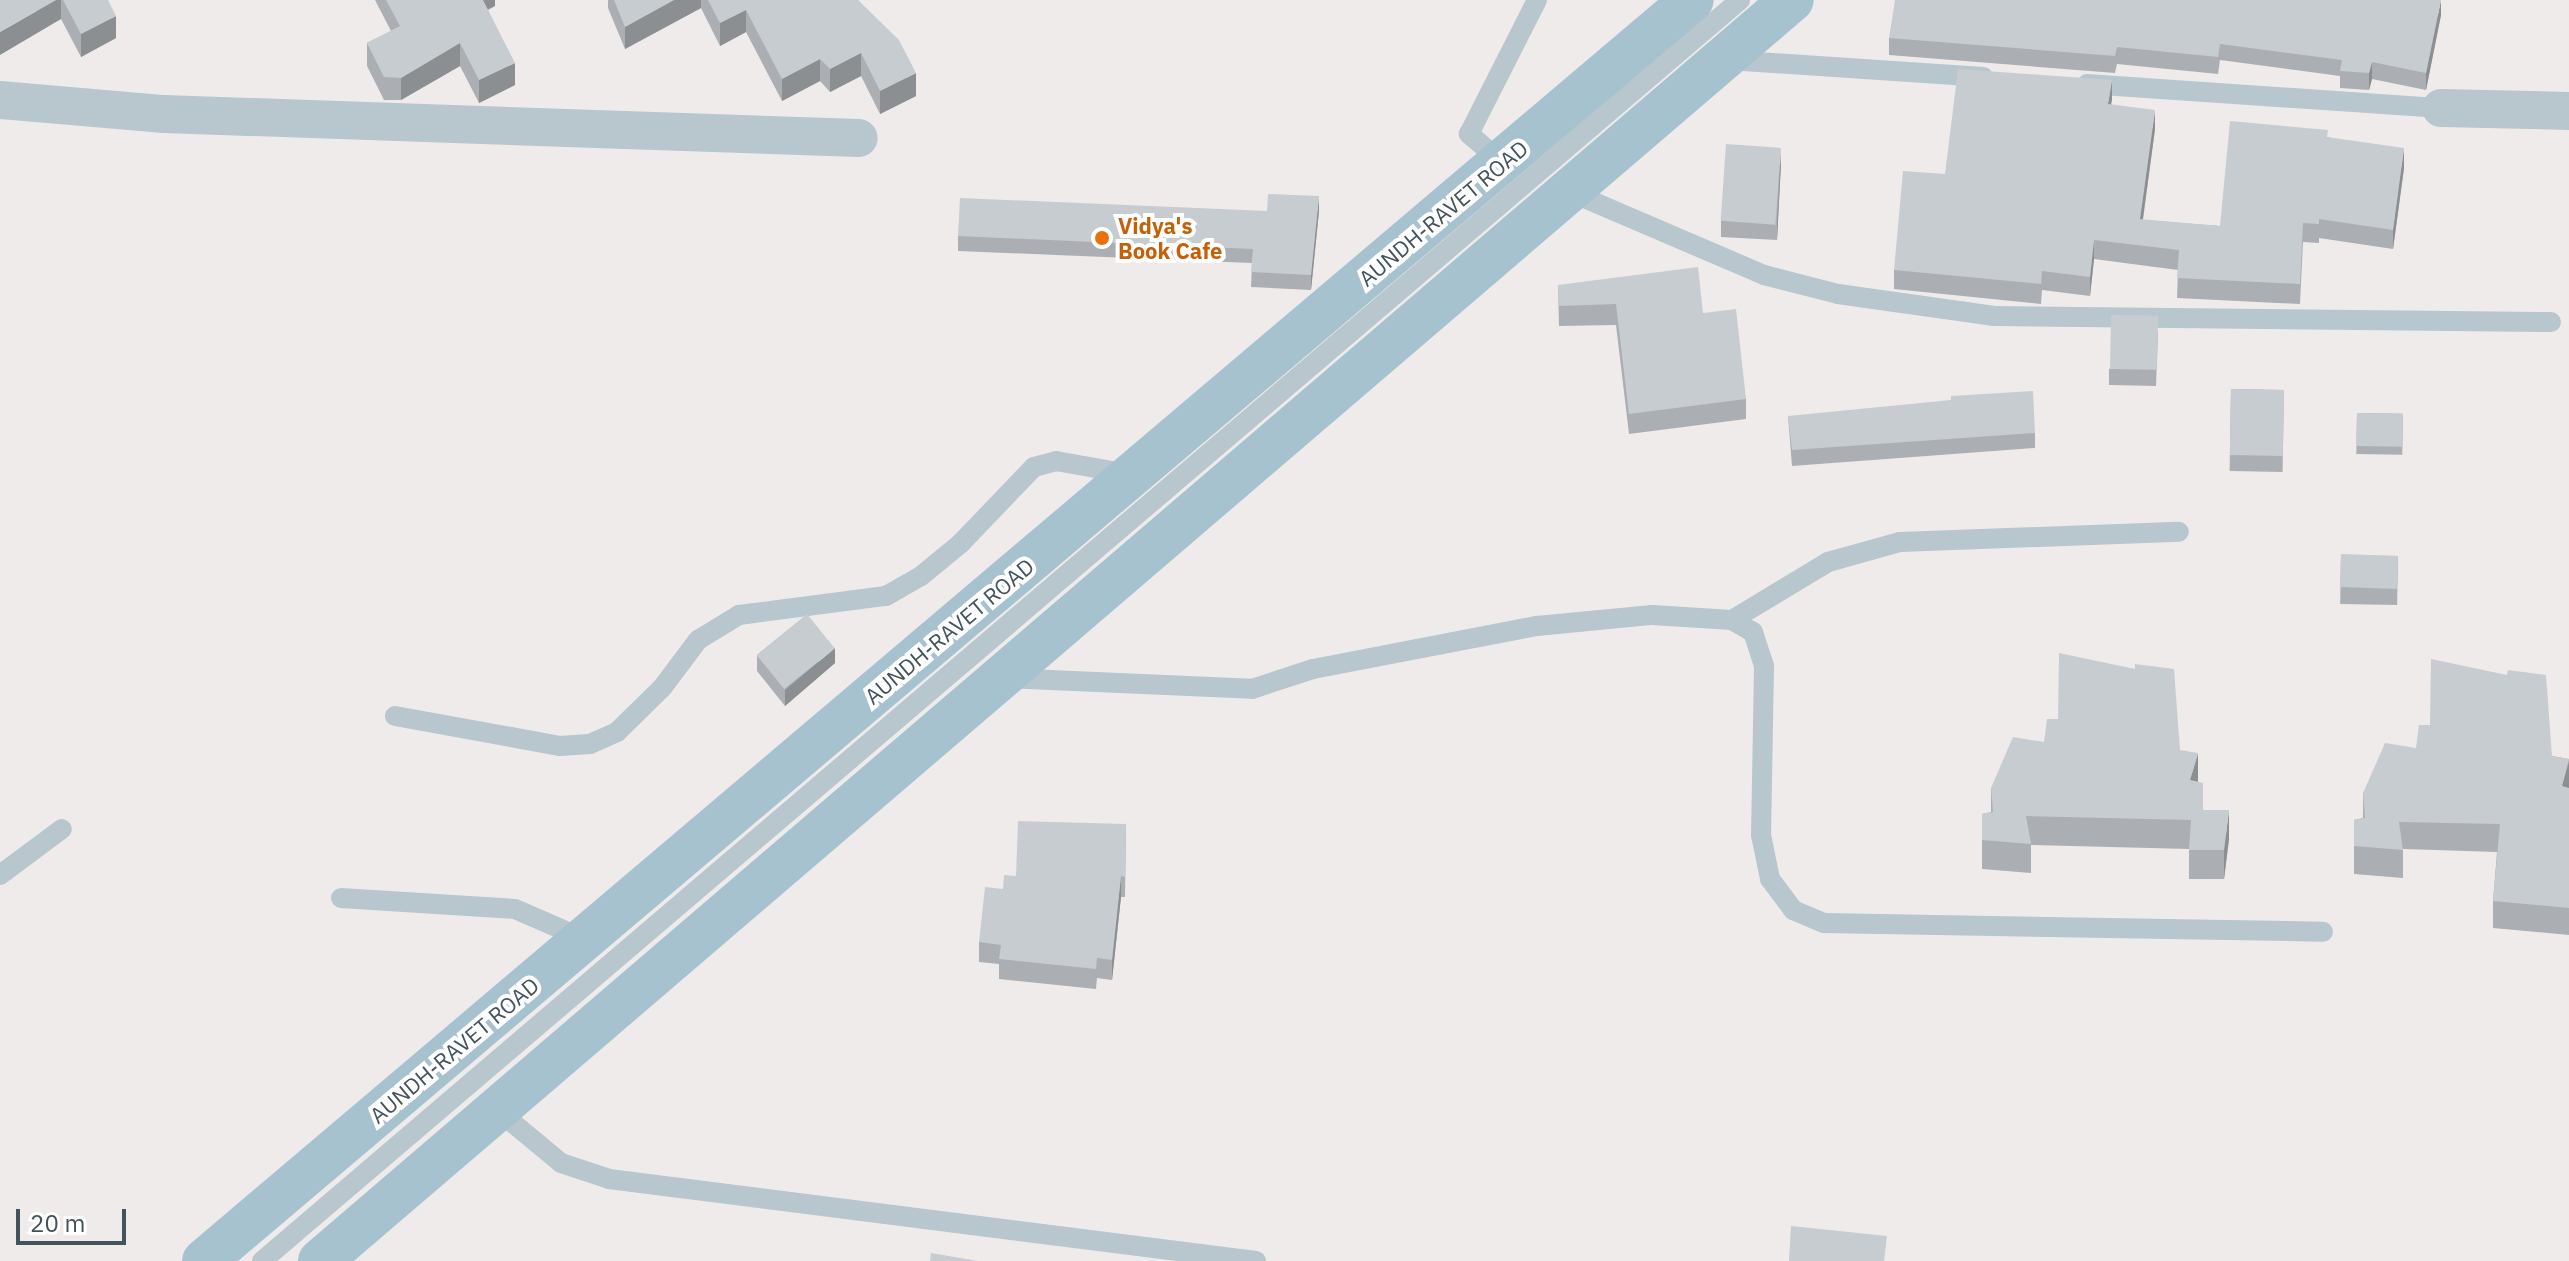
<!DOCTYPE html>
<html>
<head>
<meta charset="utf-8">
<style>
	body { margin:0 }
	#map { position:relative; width:2569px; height:1261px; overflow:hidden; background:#efebeb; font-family:"IBM Plex Sans",sans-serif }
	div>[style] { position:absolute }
	.lane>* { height:20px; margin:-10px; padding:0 10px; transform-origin:10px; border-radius:10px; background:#b7c7cd }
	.street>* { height:38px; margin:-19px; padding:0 19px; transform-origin:19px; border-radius:19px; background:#b7c7cd }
	.primary>* { height:44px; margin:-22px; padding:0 22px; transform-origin:22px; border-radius:22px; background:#a7c2cf }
	.wall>* { inset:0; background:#abafb4; transform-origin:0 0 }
	.shaded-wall>* { inset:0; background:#8b8f92 }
	.building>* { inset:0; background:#c7ccd1; transform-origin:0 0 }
	.dots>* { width:22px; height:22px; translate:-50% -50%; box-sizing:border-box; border:4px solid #fff; border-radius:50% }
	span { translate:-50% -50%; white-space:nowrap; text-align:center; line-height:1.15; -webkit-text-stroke:8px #fff; paint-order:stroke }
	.street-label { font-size:22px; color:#42535b }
	.food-label { font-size:22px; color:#c56008; font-weight:700 }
	.left { translate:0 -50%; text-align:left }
	.scale { position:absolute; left:16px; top:1209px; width:110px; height:36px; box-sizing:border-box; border:4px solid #42535b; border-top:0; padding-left:10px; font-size:24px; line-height:28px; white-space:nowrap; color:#42535b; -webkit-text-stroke:6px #fff; paint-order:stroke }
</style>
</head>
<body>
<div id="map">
	<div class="lane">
		<div style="left:1728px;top:60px;width:256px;rotate:3.8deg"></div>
		<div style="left:2087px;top:84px;width:355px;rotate:3.9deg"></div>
		<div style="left:1505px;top:165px;width:48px;rotate:-139.3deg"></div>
		<div style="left:1469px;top:134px;width:150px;rotate:-63.1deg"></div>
		<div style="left:1568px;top:191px;width:213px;rotate:23.2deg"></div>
		<div style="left:1764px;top:275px;width:76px;rotate:14.4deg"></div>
		<div style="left:1838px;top:294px;width:158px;rotate:8deg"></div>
		<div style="left:1994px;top:316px;width:557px;rotate:0.62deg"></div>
		<div style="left:1732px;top:620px;width:24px;rotate:30deg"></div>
		<div style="left:1753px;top:632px;width:36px;rotate:72deg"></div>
		<div style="left:1764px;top:666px;width:169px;rotate:91deg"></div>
		<div style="left:1761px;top:835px;width:45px;rotate:78.4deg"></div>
		<div style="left:1770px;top:879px;width:39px;rotate:53deg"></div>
		<div style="left:1793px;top:910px;width:34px;rotate:23deg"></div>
		<div style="left:1824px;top:923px;width:499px;rotate:1deg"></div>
		<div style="left:1005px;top:678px;width:247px;rotate:2.5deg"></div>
		<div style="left:1252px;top:689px;width:64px;rotate:-18.2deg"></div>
		<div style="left:1313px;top:669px;width:228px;rotate:-10.9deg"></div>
		<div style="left:1537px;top:626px;width:116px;rotate:-5.5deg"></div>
		<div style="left:1652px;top:615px;width:80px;rotate:3.6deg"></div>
		<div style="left:1732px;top:620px;width:112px;rotate:-31.1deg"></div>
		<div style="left:1828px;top:562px;width:75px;rotate:-15.5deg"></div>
		<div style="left:1900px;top:542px;width:279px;rotate:-2.1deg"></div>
		<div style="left:395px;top:716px;width:168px;rotate:10.3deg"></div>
		<div style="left:560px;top:746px;width:30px;rotate:-4deg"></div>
		<div style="left:590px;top:744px;width:30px;rotate:-24deg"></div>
		<div style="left:617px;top:732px;width:63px;rotate:-44.4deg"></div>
		<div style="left:662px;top:688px;width:60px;rotate:-53.1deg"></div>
		<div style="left:698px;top:640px;width:48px;rotate:-31.4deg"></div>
		<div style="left:739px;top:615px;width:148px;rotate:-7.4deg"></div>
		<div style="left:886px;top:596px;width:40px;rotate:-29.7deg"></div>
		<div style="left:921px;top:576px;width:52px;rotate:-39.5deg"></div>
		<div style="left:961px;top:543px;width:105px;rotate:-46.2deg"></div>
		<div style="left:1034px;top:467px;width:23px;rotate:-15deg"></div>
		<div style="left:1056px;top:461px;width:74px;rotate:10.1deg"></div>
		<div style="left:0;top:875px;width:77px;rotate:-36.6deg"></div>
		<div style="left:341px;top:898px;width:174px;rotate:3.6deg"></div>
		<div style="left:515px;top:909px;width:75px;rotate:23.5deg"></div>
		<div style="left:497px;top:1110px;width:83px;rotate:39.6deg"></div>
		<div style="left:561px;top:1163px;width:51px;rotate:18.4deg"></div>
		<div style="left:609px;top:1179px;width:652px;rotate:7.22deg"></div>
		<div style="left:262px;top:1261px;width:1943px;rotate:-40.47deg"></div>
	</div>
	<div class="street">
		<div style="left:0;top:100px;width:165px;rotate:4.9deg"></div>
		<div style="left:164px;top:114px;width:695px;rotate:1.98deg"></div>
		<div style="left:2441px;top:108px;width:128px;rotate:1.3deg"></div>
	</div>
	<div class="primary">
		<div style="left:204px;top:1261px;width:1950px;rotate:-40.28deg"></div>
		<div style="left:320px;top:1261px;width:1938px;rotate:-40.59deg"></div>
	</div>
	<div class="wall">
		<div style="clip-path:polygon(0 0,108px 0,116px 38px,81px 57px,61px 19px)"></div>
		<div style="clip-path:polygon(375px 0,495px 0,495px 6px,488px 10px,515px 85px,479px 103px,460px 66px,401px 100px,384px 100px,367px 66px,367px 43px,391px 31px)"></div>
		<div style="clip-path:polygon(608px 0,858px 0,916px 96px,880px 114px,861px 76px,830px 92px,820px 81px,782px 101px,746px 32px,720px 46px,701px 8px,625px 49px,608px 8px)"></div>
		<div style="clip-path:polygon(2441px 15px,2426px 90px,2372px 79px,2369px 90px,2340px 88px,2340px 76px,2220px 60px,2218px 74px,2117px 64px,2115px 73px,1889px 55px,1889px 38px)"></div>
		<div style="clip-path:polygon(2112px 99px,2111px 104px,2155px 129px,2143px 220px,2220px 226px,2328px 137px,2404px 168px,2393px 249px,2319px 238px,2319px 243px,2303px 242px,2300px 304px,2177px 298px,2178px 270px,2094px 259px,2090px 296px,2042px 290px,2041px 304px,1894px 289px,1894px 270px,1945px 174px)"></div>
		<div style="clip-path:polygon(1781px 163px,1777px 240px,1721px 237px,1721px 221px)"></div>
		<div style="clip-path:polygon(1267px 211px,1319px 211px,1311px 290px,1251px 287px,1252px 263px,958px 251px,958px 236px)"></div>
		<div style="clip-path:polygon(1558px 285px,1703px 313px,1746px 399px,1746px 419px,1629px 434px,1616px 325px,1559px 326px)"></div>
		<div style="clip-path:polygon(2158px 332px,2156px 386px,2109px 385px,2109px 369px)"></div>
		<div style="left:2231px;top:389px;width:53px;height:82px;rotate:1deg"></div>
		<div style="left:2357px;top:413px;width:46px;height:41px;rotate:1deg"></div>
		<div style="clip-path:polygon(1788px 416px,2035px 433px,2035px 448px,1792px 466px)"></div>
		<div style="left:2398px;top:556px;width:49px;height:57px;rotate:91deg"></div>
		<div style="clip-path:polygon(757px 656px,835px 663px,785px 706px,757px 671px)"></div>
		<div style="clip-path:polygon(2044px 742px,2180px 750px,2198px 782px,2203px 810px,2229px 839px,2224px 879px,2189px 879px,2189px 849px,2031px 845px,2031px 873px,1982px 869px,1982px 814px,1991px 812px,1991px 788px)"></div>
		<div style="clip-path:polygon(2416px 748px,2552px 756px,2569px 759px,2569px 935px,2493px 928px,2493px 901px,2497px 852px,2403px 849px,2403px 878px,2354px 874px,2354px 820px,2363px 818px,2363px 793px)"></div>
		<div style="clip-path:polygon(1126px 824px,1125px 897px,1121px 897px,1112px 980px,1097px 978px,1096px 989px,999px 979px,999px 964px,979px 962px,979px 942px,1003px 889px,1016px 876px)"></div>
	</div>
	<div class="shaded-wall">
		<div style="clip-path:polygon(56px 0,61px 0,61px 19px,0 55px,0 32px)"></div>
		<div style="clip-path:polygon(478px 0,495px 0,495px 6px,478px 14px)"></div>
		<div style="clip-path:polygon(674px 0,701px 0,701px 8px,625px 49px,625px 27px)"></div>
		<div style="clip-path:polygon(2441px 0,2441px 15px,2426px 90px,2426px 73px)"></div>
		<div style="clip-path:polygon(746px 10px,746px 32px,720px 46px,720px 23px)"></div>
		<div style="clip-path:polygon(116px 16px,116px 38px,81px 57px,81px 34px)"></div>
		<div style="clip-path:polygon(460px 43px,460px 66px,401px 100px,401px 78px)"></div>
		<div style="clip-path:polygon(861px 53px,861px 76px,830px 92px,830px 69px)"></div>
		<div style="clip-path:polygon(820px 59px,820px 81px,782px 101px,782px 79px)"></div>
		<div style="clip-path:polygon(2372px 62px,2372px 79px,2369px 90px,2369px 73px)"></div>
		<div style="clip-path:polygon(515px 63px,515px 85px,479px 103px,479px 80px)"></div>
		<div style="clip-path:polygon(916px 73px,916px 96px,880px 114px,880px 91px)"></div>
		<div style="clip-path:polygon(2112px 80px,2112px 99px,2108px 123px,2108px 104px)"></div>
		<div style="clip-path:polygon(2155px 110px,2155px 129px,2140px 239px,2140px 219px)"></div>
		<div style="clip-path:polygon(1781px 148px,1781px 163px,1777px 240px,1777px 224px)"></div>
		<div style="clip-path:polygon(2404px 148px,2404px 168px,2393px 249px,2393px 230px)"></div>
		<div style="clip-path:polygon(1319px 196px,1319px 211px,1311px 290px,1311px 275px)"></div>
		<div style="clip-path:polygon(2094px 240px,2094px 259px,2090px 296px,2090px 277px)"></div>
		<div style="clip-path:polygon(835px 648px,835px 663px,785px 706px,785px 690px)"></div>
		<div style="clip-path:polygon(2198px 753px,2198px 782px,2190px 780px)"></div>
		<div style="clip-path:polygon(2569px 762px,2569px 789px,2562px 786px)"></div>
		<div style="clip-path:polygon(2229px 810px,2229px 839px,2224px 879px,2224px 850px)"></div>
		<div style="clip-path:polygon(1121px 876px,1121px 897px,1112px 980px,1112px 960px)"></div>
	</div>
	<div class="building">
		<div style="clip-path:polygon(0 0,56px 0,0 32px)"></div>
		<div style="clip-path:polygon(63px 0,108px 0,116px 16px,81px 34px)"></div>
		<div style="clip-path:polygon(386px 0,483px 0,515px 63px,479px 80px,460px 43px,401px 78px,384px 77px,367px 43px,400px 26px)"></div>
		<div style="clip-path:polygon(614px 0,674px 0,625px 27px)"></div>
		<div style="clip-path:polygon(708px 0,858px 0,899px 40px,916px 73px,880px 91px,861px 53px,830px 69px,820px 59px,782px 79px,746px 10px,720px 23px)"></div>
		<div style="clip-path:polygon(1895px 0,2441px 0,2426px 73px,2372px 62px,2369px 73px,2340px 71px,2342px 60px,2220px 44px,2218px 57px,2117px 47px,2115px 56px,1889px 38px)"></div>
		<div style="clip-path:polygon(1958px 69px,2112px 80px,2108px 104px,2155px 110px,2140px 219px,2220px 226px,2230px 121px,2328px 130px,2327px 137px,2404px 148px,2393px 230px,2319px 219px,2319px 224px,2303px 223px,2300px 284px,2177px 278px,2179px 250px,2094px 240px,2090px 277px,2042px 271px,2041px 284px,1894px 270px,1903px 171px,1945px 174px)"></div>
		<div style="left:1726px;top:144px;width:55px;height:77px;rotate:4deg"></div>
		<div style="clip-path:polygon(1268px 194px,1319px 196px,1311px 275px,1251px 272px,1253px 249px,958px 236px,960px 198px,1267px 211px)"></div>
		<div style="clip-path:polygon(1698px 267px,1703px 313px,1736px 309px,1746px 399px,1629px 414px,1616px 304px,1559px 306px,1558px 285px)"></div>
		<div style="left:2111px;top:315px;width:47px;height:54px;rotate:1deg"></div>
		<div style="left:2231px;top:389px;width:53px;height:66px;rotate:1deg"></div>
		<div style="clip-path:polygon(2033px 391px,2035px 433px,1792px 450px,1788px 416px,1951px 400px,1951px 396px)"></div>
		<div style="left:2357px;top:413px;width:46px;height:33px;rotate:1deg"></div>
		<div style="left:2398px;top:556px;width:33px;height:57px;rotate:92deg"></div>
		<div style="left:807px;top:614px;width:44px;height:65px;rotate:51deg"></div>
		<div style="clip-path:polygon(2059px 653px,2135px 669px,2135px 664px,2174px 669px,2180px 750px,2198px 753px,2190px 780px,2203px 783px,2203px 810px,2229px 810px,2224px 850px,2189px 850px,2191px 820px,2026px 816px,2031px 844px,1982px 840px,1982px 814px,1993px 812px,1991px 788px,2013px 737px,2044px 742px,2047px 719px,2058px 719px)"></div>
		<div style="clip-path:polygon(2431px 659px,2507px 675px,2508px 670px,2546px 675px,2552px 756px,2569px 759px,2562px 786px,2569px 788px,2569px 908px,2493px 901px,2500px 824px,2399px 822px,2403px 850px,2354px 846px,2354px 820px,2365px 818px,2363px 793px,2385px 743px,2416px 748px,2419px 725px,2430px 725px)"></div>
		<div style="clip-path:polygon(1018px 821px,1126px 824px,1125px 877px,1121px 876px,1112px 960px,1097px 958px,1096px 969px,999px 959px,1001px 945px,979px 942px,985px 887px,1003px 889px,1004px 875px,1016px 876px)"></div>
		<div style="clip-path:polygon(1791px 1226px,1887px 1236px,1884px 1261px,1789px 1261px)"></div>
		<div style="clip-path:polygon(931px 1253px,978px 1261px,930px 1261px)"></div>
	</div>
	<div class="dots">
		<div style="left:1102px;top:238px;background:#e8710a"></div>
	</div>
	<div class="street-label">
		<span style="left:1443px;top:213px;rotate:-40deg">AUNDH-RAVET ROAD</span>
		<span style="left:949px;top:631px;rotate:-40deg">AUNDH-RAVET ROAD</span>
		<span style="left:454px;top:1050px;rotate:-40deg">AUNDH-RAVET ROAD</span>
	</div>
	<div class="food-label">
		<span class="left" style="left:1118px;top:238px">Vidya's<br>Book Cafe</span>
	</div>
	<div class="scale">20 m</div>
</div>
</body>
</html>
